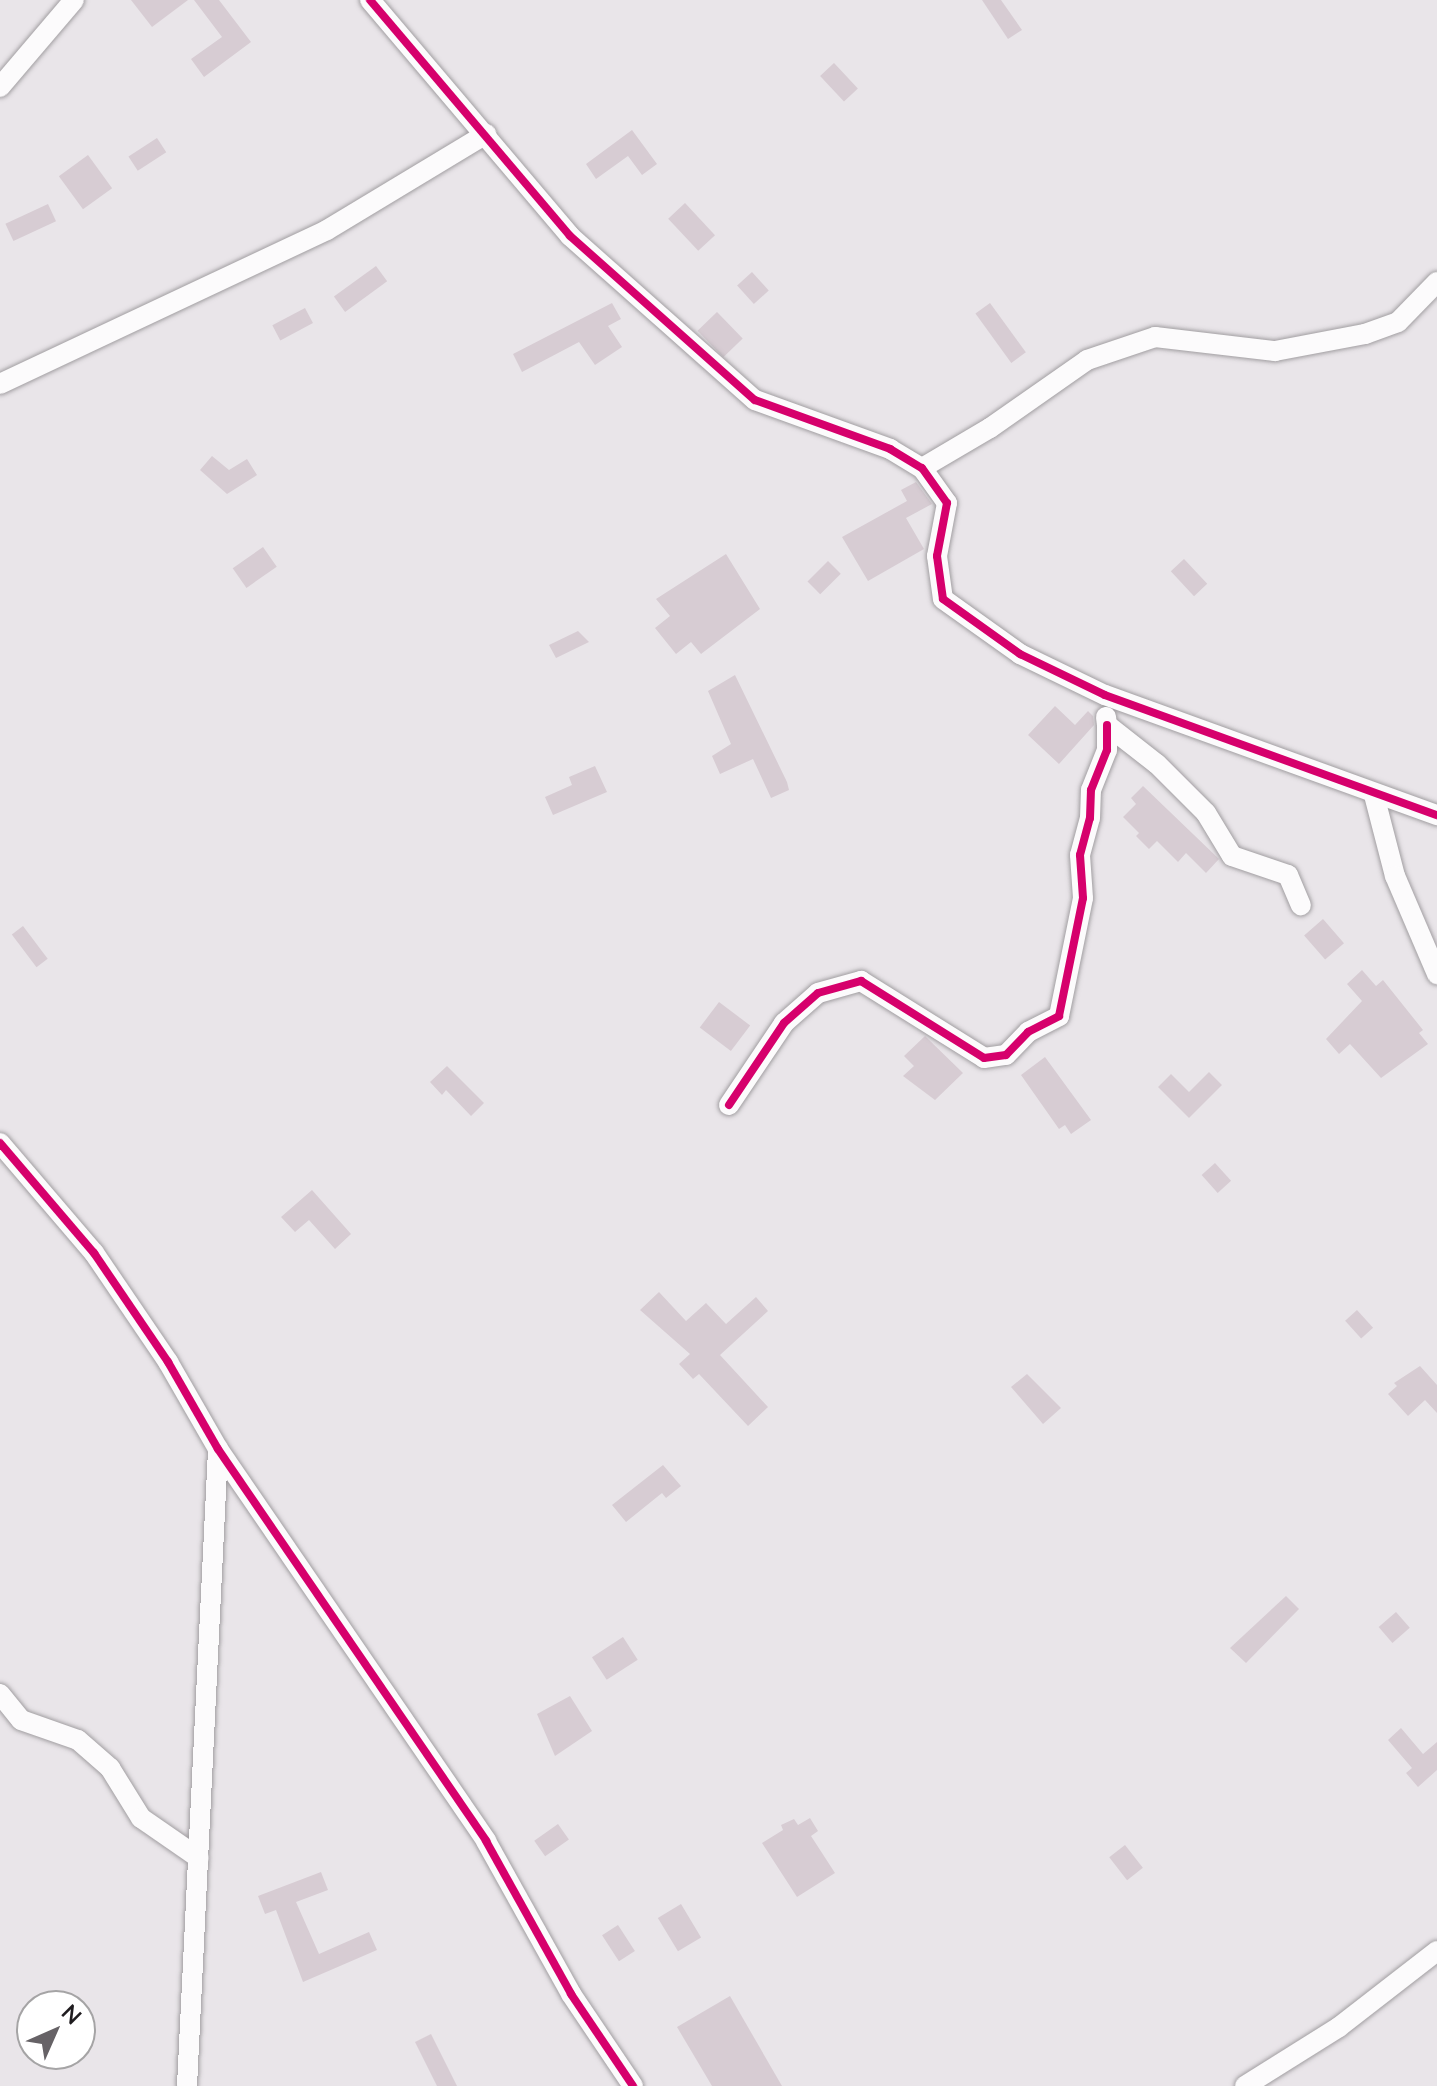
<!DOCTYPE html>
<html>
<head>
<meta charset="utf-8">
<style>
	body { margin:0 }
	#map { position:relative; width:1437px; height:2086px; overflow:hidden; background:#e9e5e9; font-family:Lato,sans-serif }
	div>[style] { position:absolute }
	.building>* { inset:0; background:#d7ccd3; transform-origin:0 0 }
	.roads { filter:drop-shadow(0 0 2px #a19ea1) drop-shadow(0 0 2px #a19ea1) }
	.street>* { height:20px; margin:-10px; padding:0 10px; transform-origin:10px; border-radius:10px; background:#fcfbfc }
	.cycleway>* { height:8px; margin:-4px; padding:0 4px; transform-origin:4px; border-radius:4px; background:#d6006c }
	span { translate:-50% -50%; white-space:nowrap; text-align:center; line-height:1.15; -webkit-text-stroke:6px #fff; paint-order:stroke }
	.north { position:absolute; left:16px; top:1990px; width:80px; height:80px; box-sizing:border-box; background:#fff; border:2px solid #a5a4a5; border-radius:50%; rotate:45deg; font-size:22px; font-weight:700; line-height:32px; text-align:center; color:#1f1c1f }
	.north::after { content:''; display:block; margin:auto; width:28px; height:36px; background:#666266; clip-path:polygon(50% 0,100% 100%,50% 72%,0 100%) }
</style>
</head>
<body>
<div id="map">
	<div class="building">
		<div style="clip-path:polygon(131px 0,188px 0,152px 27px)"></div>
		<div style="clip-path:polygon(194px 0,219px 0,251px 42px,204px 77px,191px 59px,222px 37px)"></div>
		<div style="clip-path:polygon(982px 0,1001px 0,1022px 30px,1008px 39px)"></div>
		<div style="left:834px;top:63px;width:35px;height:19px;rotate:47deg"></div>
		<div style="clip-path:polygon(632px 130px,657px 164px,642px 175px,628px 156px,596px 179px,586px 164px)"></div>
		<div style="left:157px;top:138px;width:17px;height:34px;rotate:57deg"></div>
		<div style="left:88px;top:155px;width:41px;height:36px;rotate:54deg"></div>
		<div style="left:685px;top:203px;width:44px;height:23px;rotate:47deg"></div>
		<div style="left:48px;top:204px;width:19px;height:47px;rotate:65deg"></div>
		<div style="left:376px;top:266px;width:19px;height:52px;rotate:54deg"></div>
		<div style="left:752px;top:272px;width:25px;height:20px;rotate:48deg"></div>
		<div style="clip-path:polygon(612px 303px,621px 319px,608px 326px,622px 347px,595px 365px,579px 342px,522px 372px,513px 354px)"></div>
		<div style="left:990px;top:303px;width:61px;height:18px;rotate:54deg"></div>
		<div style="left:305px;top:308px;width:17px;height:37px;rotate:62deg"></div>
		<div style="left:717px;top:312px;width:37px;height:27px;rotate:46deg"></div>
		<div style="clip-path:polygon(212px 456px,229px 470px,247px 459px,257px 475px,227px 494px,200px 470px)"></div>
		<div style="clip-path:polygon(916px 482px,932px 504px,906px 518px,924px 549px,868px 581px,842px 537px,907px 501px,901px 490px)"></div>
		<div style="left:263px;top:547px;width:24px;height:37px;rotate:55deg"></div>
		<div style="clip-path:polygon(726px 554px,760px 609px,701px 654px,691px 642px,676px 654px,655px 628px,670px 616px,656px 599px)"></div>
		<div style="left:1184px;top:559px;width:34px;height:18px;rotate:47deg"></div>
		<div style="left:828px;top:561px;width:18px;height:29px;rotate:45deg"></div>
		<div style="clip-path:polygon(578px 631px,589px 642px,556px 658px,549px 645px)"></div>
		<div style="clip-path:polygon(735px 675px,787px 782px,789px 790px,771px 798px,753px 759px,720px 774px,712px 756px,731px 744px,708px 691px)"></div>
		<div style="clip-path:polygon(1055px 706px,1075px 725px,1088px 711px,1093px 716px,1094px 725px,1059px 764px,1028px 735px)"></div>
		<div style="clip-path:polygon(595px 766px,607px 792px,553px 815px,545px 797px,572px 785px,569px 777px)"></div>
		<div style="clip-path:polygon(1143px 786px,1219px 859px,1206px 873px,1186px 853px,1178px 862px,1157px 841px,1149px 849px,1136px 836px,1139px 833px,1123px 817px,1136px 804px,1131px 798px)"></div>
		<div style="left:1323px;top:919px;width:32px;height:25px;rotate:49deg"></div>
		<div style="left:23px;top:926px;width:41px;height:14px;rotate:53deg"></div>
		<div style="clip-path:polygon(1362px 970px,1376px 986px,1383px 980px,1423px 1030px,1419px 1033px,1428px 1044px,1381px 1078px,1350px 1044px,1339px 1054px,1326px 1039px,1362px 1001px,1347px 984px)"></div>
		<div style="left:719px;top:1002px;width:39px;height:32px;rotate:37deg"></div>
		<div style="clip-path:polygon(925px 1036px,963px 1073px,935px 1100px,903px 1076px,914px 1066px,904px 1056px)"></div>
		<div style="clip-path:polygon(1045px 1057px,1091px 1120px,1071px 1134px,1065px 1125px,1059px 1129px,1021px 1075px)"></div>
		<div style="clip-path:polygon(447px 1066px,484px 1103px,471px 1116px,446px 1090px,442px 1095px,430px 1082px)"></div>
		<div style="clip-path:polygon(1209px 1072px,1222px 1085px,1189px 1118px,1158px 1087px,1171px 1074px,1189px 1092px)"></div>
		<div style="left:1215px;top:1163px;width:24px;height:18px;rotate:48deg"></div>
		<div style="clip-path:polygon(312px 1190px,351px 1234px,335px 1249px,309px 1220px,295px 1232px,281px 1217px)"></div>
		<div style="clip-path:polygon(659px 1292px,686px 1321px,706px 1303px,726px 1324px,756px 1297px,768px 1311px,720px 1355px,768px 1407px,748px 1426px,699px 1374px,693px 1379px,679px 1364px,690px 1354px,640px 1310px)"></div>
		<div style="left:1357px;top:1310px;width:24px;height:16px;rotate:48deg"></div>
		<div style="clip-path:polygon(1420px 1366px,1437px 1385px,1437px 1413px,1425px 1400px,1408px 1416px,1388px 1394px,1397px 1386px,1394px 1383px)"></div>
		<div style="clip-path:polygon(1027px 1374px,1061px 1408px,1043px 1424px,1011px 1387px)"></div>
		<div style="clip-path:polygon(663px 1465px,681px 1486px,666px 1498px,662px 1493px,626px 1522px,612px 1505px)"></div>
		<div style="clip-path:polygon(1286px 1596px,1299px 1609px,1246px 1663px,1230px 1648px)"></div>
		<div style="left:1396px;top:1612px;width:21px;height:23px;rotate:49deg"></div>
		<div style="left:623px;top:1637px;width:27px;height:37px;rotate:57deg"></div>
		<div style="clip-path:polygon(570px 1696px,592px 1731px,555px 1756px,537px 1714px)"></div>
		<div style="clip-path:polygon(1401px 1728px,1423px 1754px,1437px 1742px,1437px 1770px,1418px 1787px,1406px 1773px,1412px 1768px,1388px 1740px)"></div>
		<div style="clip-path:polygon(810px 1818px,818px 1831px,811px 1836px,835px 1873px,797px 1897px,762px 1843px,783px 1830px,781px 1825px,794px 1819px,798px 1825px)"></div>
		<div style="left:558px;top:1824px;width:19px;height:29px;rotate:55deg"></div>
		<div style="left:1125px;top:1845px;width:29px;height:20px;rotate:52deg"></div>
		<div style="clip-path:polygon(321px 1872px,328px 1890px,296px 1902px,319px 1954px,369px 1932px,377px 1950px,303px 1982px,276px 1910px,265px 1914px,258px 1896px)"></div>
		<div style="left:681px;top:1904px;width:39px;height:27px;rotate:59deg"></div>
		<div style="left:618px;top:1925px;width:31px;height:19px;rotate:57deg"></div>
		<div style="clip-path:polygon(730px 1996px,782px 2086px,712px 2086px,677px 2027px)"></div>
		<div style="clip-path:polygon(431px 2034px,457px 2086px,437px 2086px,415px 2042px)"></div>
	</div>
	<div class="roads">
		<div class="street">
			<div style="left:370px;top:0;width:309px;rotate:49.7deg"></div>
			<div style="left:570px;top:236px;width:247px;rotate:41.6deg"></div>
			<div style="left:755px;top:400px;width:144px;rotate:19.9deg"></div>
			<div style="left:890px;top:449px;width:37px;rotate:31deg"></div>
			<div style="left:922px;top:468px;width:43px;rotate:54.5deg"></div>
			<div style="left:947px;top:503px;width:54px;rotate:100.7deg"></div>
			<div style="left:937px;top:556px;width:43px;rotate:82.1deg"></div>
			<div style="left:943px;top:599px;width:95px;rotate:35.5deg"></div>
			<div style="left:1020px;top:654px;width:94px;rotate:25.8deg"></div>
			<div style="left:1105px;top:695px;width:353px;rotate:19.9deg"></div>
			<div style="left:0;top:87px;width:114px;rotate:-49.6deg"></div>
			<div style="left:0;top:384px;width:361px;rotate:-25.2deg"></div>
			<div style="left:327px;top:230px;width:186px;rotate:-31.1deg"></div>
			<div style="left:922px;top:468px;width:79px;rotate:-30.5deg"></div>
			<div style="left:990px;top:428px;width:118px;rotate:-35deg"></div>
			<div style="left:1087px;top:360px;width:72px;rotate:-18.7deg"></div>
			<div style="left:1155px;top:337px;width:121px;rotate:6.7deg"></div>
			<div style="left:1275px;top:351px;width:92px;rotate:-10.7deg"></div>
			<div style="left:1365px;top:334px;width:35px;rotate:-20deg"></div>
			<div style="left:1398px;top:322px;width:56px;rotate:-45.7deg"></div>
			<div style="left:1106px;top:717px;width:8px;rotate:83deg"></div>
			<div style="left:1107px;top:725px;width:63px;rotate:38deg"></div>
			<div style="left:1157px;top:764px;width:69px;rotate:45deg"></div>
			<div style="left:1206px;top:813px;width:50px;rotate:58.8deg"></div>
			<div style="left:1232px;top:856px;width:59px;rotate:18.7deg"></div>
			<div style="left:1288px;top:875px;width:33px;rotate:67deg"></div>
			<div style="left:1374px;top:795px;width:84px;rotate:75.5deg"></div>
			<div style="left:1395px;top:876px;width:107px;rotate:66.8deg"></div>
			<div style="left:729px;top:1105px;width:99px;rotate:-56.1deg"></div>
			<div style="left:784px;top:1023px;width:45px;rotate:-41.4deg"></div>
			<div style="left:818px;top:993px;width:45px;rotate:-15.6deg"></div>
			<div style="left:861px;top:981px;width:145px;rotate:32deg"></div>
			<div style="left:984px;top:1058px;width:22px;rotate:-8deg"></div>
			<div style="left:1006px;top:1055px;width:32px;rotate:-46deg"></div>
			<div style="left:1028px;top:1032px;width:35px;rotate:-27deg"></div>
			<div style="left:1059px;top:1016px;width:120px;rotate:-78.5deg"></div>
			<div style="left:1083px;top:898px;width:43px;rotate:-94deg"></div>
			<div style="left:1080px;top:855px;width:38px;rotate:-75deg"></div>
			<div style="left:1090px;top:818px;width:28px;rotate:-88deg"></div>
			<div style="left:1091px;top:790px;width:43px;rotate:-68.2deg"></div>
			<div style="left:1107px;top:750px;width:25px;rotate:-90deg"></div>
			<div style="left:0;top:1143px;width:145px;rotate:49.5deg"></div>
			<div style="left:94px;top:1253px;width:132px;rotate:55.8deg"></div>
			<div style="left:168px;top:1362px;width:100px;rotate:60.1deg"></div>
			<div style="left:218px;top:1449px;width:475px;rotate:55.6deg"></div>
			<div style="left:486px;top:1841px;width:175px;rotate:60.9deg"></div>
			<div style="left:571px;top:1994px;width:111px;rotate:56deg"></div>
			<div style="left:0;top:1694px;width:33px;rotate:51deg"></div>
			<div style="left:21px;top:1720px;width:60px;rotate:19.3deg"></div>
			<div style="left:78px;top:1740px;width:43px;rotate:41.2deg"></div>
			<div style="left:110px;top:1768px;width:59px;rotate:58.2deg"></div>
			<div style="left:141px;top:1818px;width:70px;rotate:34.6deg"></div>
			<div style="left:187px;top:2086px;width:638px;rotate:-87.21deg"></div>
			<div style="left:1245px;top:2086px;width:111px;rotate:-32.1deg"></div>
			<div style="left:1339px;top:2027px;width:124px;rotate:-37.8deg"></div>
		</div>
	</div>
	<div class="cycleway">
		<div style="left:370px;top:0;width:309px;rotate:49.7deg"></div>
		<div style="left:570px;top:236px;width:247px;rotate:41.6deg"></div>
		<div style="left:755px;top:400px;width:144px;rotate:19.9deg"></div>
		<div style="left:890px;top:449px;width:37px;rotate:31deg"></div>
		<div style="left:922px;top:468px;width:43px;rotate:54.5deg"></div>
		<div style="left:947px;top:503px;width:54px;rotate:100.7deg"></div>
		<div style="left:937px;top:556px;width:43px;rotate:82.1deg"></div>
		<div style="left:943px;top:599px;width:95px;rotate:35.5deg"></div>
		<div style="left:1020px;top:654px;width:94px;rotate:25.8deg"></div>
		<div style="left:1105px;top:695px;width:353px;rotate:19.9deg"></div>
		<div style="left:729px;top:1105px;width:99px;rotate:-56.1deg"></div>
		<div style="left:784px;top:1023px;width:45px;rotate:-41.4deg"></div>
		<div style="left:818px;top:993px;width:45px;rotate:-15.6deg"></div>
		<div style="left:861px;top:981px;width:145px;rotate:32deg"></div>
		<div style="left:984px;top:1058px;width:22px;rotate:-8deg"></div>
		<div style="left:1006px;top:1055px;width:32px;rotate:-46deg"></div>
		<div style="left:1028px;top:1032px;width:35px;rotate:-27deg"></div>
		<div style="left:1059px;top:1016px;width:120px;rotate:-78.5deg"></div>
		<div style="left:1083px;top:898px;width:43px;rotate:-94deg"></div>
		<div style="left:1080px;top:855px;width:38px;rotate:-75deg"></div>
		<div style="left:1090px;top:818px;width:28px;rotate:-88deg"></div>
		<div style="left:1091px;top:790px;width:43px;rotate:-68.2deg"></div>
		<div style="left:1107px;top:750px;width:25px;rotate:-90deg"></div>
		<div style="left:0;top:1143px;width:145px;rotate:49.5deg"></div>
		<div style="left:94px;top:1253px;width:132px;rotate:55.8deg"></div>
		<div style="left:168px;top:1362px;width:100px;rotate:60.1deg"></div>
		<div style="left:218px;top:1449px;width:475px;rotate:55.6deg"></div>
		<div style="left:486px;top:1841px;width:175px;rotate:60.9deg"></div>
		<div style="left:571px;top:1994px;width:111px;rotate:56deg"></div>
	</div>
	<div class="north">N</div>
</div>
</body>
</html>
